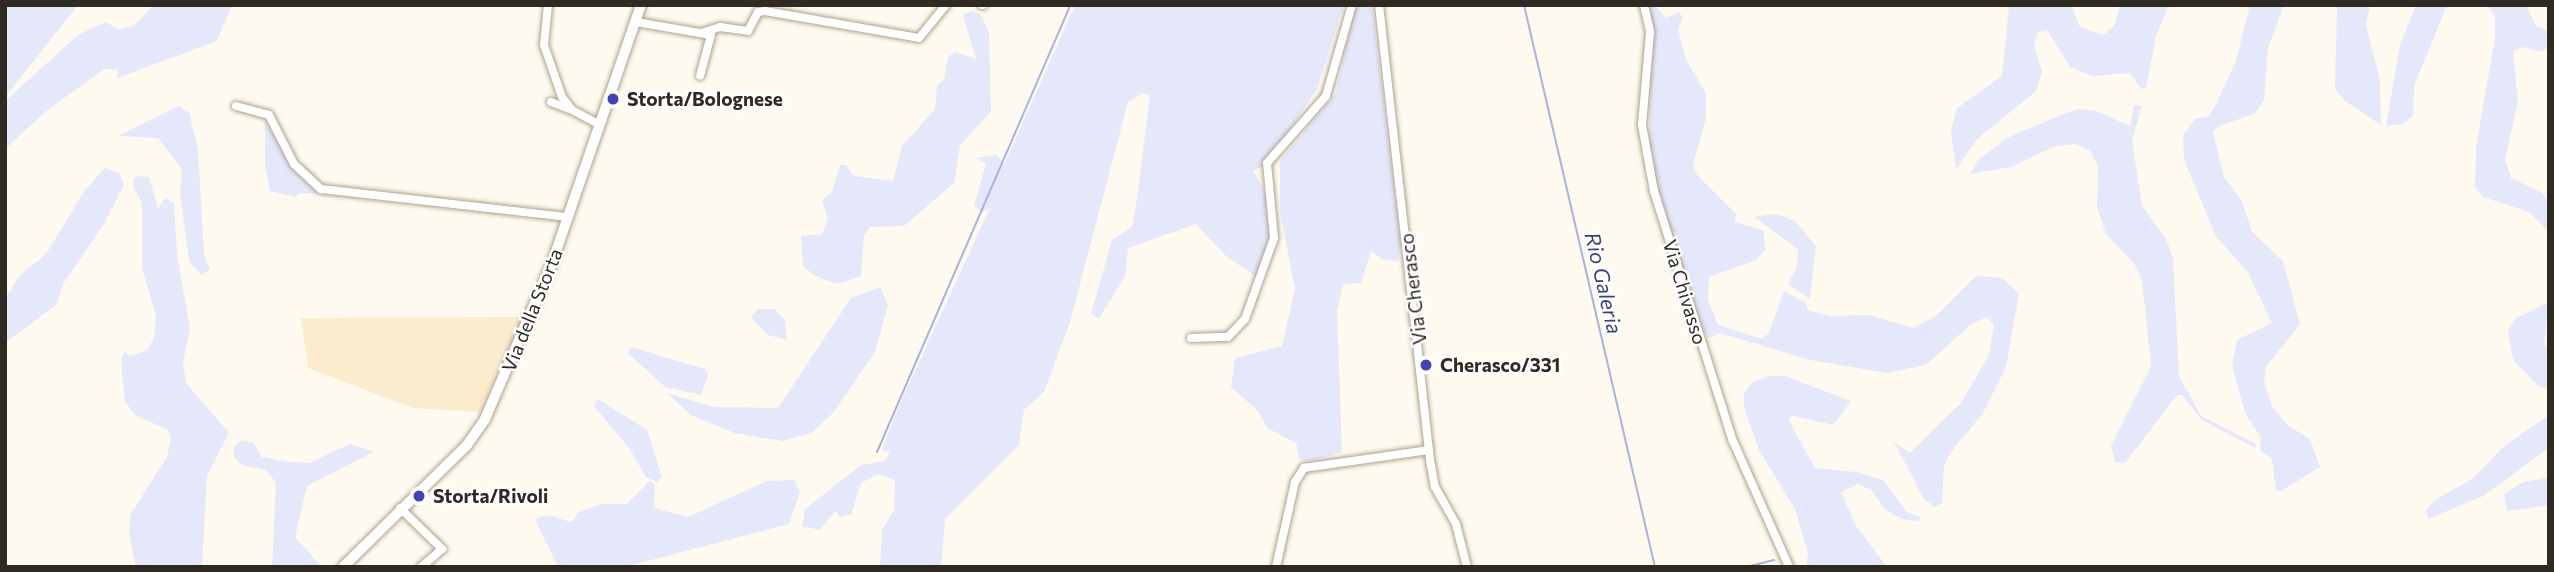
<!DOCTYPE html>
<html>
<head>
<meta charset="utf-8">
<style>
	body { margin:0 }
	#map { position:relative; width:2554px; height:572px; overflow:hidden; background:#fffaf0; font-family:Commissioner,sans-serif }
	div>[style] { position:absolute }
	.built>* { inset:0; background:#fbeccd }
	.green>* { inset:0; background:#e4e8fa }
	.stream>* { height:2px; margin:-1px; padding:0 1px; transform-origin:1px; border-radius:1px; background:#a9b2de }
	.roads { filter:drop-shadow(0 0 2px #ada28c) drop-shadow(0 0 2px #ada28c) }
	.street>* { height:8px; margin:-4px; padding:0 4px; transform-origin:4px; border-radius:4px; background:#fff }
	.secondary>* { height:10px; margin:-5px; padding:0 5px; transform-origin:5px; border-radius:5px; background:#fff }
	.dots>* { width:19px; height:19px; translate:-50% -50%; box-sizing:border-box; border:4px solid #fff; border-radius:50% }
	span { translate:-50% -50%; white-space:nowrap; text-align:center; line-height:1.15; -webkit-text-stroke:5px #fff; paint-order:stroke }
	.poi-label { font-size:19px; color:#302b22; font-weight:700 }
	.left { translate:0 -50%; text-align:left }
	.street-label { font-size:19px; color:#302b22 }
	.water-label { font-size:21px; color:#3b427a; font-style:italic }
	.frame { position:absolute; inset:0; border:7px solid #302b22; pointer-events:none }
</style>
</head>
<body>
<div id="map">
	<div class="built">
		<div style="clip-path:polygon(523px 317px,480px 412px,413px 408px,308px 368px,301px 318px)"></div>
	</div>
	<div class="green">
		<div style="clip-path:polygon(5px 5px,78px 5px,5px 97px)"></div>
		<div style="clip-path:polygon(153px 5px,232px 5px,217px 41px,117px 78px,118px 70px,104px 69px,45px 112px,5px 149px,5px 101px,78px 35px,106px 22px,118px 29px,134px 26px)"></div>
		<div style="clip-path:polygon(1075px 5px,1344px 5px,1317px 89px,1265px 166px,1253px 171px,1265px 191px,1271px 227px,1269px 249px,1258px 278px,1226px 256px,1196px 224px,1128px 248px,1126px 274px,1099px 319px,1091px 314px,1112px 240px,1132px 227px,1137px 199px,1150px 95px,1142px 93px,1128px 102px,1070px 322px,1044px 392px,1024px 410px,1019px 445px,945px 519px,941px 567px,880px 567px,882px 530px,894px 510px,895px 480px,878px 474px,861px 483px,851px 515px,840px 517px,835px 511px,820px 530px,802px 526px,805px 509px,861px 465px,885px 461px,890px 452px,883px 451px,883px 446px,898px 408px,990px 208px,982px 212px,974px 206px,986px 164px,976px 158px,997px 155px,1004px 165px)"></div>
		<div style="clip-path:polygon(1355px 5px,1372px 5px,1401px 244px,1398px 261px,1384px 260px,1371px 251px,1361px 283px,1343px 284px,1337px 310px,1342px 452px,1312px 461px,1299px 459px,1296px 443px,1267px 428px,1258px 411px,1231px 387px,1235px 358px,1282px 346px,1295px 289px,1280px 211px,1280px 161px,1336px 93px)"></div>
		<div style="clip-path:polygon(1649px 5px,1655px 5px,1666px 18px,1679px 12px,1683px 18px,1678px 29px,1686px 59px,1706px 94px,1706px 118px,1693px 164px,1697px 175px,1736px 214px,1735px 222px,1764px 231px,1765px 250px,1756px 260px,1709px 277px,1708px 300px,1718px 325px,1762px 339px,1769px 333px,1784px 291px,1806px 303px,1808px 310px,1829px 316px,1868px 315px,1913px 328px,1936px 316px,1976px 276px,2002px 278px,2019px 294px,2006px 367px,1983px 413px,1951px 452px,1944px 466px,1942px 503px,1935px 507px,1924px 499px,1894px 442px,1910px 453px,1961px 403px,1989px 355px,1994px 325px,1987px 317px,1971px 324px,1926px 365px,1887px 373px,1810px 360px,1719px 333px,1709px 338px,1698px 322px,1650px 168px)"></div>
		<div style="clip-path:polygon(2009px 5px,2071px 5px,2080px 27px,2103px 35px,2114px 26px,2120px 5px,2169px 5px,2156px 36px,2146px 88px,2141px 89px,2130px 73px,2092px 76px,2070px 67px,2047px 30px,2038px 32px,2034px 45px,2042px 71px,2036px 91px,1977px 139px,1956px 170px,1951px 131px,1957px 108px,2002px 76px)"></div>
		<div style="clip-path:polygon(2250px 5px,2284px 5px,2268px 48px,2264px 101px,2254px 114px,2219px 126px,2213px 132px,2224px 177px,2242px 201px,2252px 232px,2283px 261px,2300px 324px,2266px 367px,2264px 382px,2272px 406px,2287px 425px,2310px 439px,2320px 467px,2281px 491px,2276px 490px,2272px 459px,2260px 451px,2261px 438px,2245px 413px,2232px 366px,2237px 340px,2272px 323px,2248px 273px,2216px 236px,2184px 160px,2183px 135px,2195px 119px,2209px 116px,2215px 106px,2235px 64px)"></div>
		<div style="clip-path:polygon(2337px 5px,2370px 5px,2366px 25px,2380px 80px,2381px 125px,2345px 101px,2335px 89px)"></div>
		<div style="clip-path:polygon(2416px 5px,2447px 5px,2414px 86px,2413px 116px,2403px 124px,2386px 126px,2400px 45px)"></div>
		<div style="clip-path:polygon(2488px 5px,2526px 5px,2536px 26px,2549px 31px,2548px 47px,2542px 52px,2522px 47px,2513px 51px,2518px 102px,2505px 159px,2511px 178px,2542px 193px,2549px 203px,2549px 232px,2529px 212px,2483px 197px,2475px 187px,2476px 147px,2495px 38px,2495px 17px)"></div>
		<div style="clip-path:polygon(971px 11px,980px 14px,989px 33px,991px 111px,960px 146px,954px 183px,904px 226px,870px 227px,864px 235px,861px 276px,837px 284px,815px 276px,803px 266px,801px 236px,822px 234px,828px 219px,822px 200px,832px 192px,840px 165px,846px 165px,854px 176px,893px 181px,902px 146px,935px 109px,937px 85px,944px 80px,948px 57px,955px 52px,976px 59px,963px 15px)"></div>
		<div style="clip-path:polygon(2134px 105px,2142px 106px,2132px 141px,2142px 205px,2167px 241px,2173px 259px,2179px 376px,2201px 416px,2256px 444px,2255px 448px,2202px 420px,2182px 395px,2177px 395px,2125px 463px,2115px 462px,2111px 446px,2151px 367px,2142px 281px,2135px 265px,2106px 234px,2097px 207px,2098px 166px,2090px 151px,2076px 144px,2055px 146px,2011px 167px,1970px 174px,1977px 161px,2007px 138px,2058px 116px,2078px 109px,2096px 111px,2130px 126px)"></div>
		<div style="clip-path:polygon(179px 106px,189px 112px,198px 149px,204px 254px,210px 269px,202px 275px,189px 261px,180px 192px,182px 169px,158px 138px,118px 136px)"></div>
		<div style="clip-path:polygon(265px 121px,299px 176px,320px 194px,300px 193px,295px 197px,270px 191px,265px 166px)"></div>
		<div style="clip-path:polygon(105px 168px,120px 174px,124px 185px,104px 224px,63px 284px,57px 304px,5px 343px,5px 299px,20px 275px,46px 254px,85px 190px)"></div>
		<div style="clip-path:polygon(140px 176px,149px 177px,158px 209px,165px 198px,174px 203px,177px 255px,190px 329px,183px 362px,186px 383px,229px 433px,207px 475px,202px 567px,136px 567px,129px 533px,130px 515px,167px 457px,171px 438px,167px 429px,136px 416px,125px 402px,121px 359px,125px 352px,130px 356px,147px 350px,154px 338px,156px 316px,142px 268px,142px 203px,133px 186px,134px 178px)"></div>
		<div style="clip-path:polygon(1775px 214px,1794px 220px,1816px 246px,1810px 299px,1788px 284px,1797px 267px,1798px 249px,1754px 217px)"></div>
		<div style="clip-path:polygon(880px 287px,888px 305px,875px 352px,833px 413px,811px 433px,783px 441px,734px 433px,691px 415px,667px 393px,714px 407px,778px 408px,851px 298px)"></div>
		<div style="clip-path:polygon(2549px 302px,2544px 344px,2549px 351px,2549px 389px,2538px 386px,2513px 359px,2508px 331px,2516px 318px)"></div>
		<div style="clip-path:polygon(758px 309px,774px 309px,785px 320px,787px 340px,768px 335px,751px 318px)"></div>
		<div style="clip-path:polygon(631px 347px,705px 369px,708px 375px,701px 395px,665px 387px,628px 353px)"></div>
		<div style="clip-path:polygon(1768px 376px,1785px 376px,1851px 401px,1834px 425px,1793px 416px,1788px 419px,1815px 468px,1856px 472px,1883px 480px,1907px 512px,1920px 517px,1919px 521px,1901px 519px,1885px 509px,1871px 490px,1858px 484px,1841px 492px,1856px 526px,1887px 567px,1806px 567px,1808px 553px,1795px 509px,1759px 450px,1744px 407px,1744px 394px,1752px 383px)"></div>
		<div style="clip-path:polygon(598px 399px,647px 430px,662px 477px,657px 482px,646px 477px,629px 448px,594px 406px)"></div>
		<div style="clip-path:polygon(2549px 415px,2549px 448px,2483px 496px,2428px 519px,2426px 510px,2435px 500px,2472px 479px,2503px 447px)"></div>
		<div style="clip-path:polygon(242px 440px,254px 443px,262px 457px,288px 462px,309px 463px,350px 444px,374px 452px,307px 486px,295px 537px,322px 567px,272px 567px,276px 483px,266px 470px,242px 465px,234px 456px,234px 447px)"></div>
		<div style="clip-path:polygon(2549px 477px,2549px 505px,2507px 511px,2504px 494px,2521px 483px)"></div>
		<div style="clip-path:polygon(794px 480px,800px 492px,789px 524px,625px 567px,558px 567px,535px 519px,548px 515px,571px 522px,579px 512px,601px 504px,627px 504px,649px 481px,655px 484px,654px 508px,688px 517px,767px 481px)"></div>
	</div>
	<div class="stream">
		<div style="left:1524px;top:5px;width:577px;rotate:76.88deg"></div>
		<div style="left:877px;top:452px;width:487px;rotate:-66.6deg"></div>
		<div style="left:1746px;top:567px;width:29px;rotate:-14deg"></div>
	</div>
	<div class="roads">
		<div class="street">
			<div style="left:548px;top:5px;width:40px;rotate:95.7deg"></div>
			<div style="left:544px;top:45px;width:55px;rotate:70.9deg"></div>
			<div style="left:562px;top:97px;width:16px;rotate:52deg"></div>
			<div style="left:572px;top:110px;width:32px;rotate:28deg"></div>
			<div style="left:982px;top:5px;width:1px"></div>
			<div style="left:1379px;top:5px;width:463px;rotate:83.6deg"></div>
			<div style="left:1431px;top:465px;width:22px;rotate:80deg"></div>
			<div style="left:1435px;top:487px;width:43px;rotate:60.4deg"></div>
			<div style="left:1456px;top:524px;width:44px;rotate:75.7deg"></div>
			<div style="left:1644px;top:5px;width:28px;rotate:77deg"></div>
			<div style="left:1650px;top:32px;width:93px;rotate:94.9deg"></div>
			<div style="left:1642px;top:125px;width:67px;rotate:79.7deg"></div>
			<div style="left:1654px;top:191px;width:262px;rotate:72.5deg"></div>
			<div style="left:1733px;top:441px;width:138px;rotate:66deg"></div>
			<div style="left:636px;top:22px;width:76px;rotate:9.8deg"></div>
			<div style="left:711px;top:35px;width:42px;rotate:105deg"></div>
			<div style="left:704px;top:32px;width:17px;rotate:-17deg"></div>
			<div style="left:720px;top:27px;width:28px;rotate:8deg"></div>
			<div style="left:748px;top:31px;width:21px;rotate:-62deg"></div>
			<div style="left:758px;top:12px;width:7px;rotate:-8deg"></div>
			<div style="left:765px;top:11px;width:156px;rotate:9.9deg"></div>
			<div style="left:919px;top:38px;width:43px;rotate:-50.7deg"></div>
			<div style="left:551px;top:102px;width:19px;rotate:21deg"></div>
			<div style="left:236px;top:106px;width:34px;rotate:15deg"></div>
			<div style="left:269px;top:115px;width:55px;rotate:63deg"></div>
			<div style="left:294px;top:164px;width:37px;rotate:43deg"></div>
			<div style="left:321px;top:189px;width:249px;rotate:6.5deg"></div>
			<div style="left:1191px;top:338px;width:37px;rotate:-2deg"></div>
			<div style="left:1228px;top:337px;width:25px;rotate:-47deg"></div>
			<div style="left:1245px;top:319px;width:86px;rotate:-70.3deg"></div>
			<div style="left:1274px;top:238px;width:75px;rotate:-95.3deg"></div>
			<div style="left:1267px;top:163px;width:89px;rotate:-48.6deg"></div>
			<div style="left:1326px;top:96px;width:95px;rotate:-74.1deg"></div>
			<div style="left:400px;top:508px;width:59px;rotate:44.3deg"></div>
			<div style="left:442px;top:549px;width:28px;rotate:139deg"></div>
			<div style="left:1276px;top:567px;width:87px;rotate:-77.4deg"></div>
			<div style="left:1295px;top:482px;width:17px;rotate:-57deg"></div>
			<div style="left:1304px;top:468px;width:126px;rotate:-8.2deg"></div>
		</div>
		<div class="secondary">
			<div style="left:343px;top:567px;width:174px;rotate:-44.5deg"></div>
			<div style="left:467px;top:445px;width:32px;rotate:-55deg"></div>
			<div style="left:485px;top:419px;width:167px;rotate:-66.7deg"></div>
			<div style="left:551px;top:266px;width:276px;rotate:-71deg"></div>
		</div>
	</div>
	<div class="dots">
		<div style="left:613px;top:99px;background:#4343b8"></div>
		<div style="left:1426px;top:365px;background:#4343b8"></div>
		<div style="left:419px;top:496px;background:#4343b8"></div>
	</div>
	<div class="poi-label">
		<span class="left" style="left:627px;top:99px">Storta/Bolognese</span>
		<span class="left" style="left:1440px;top:365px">Cherasco/331</span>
		<span class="left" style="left:433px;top:496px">Storta/Rivoli</span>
	</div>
	<div class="street-label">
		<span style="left:1413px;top:289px;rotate:-97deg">Via Cherasco</span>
		<span style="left:1685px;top:292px;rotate:73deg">Via Chivasso</span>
		<span style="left:532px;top:310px;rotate:-68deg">Via della Storta</span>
	</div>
	<div class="water-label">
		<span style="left:1604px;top:283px;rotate:77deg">Rio Galeria</span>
	</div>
	<div class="frame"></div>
</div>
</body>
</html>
